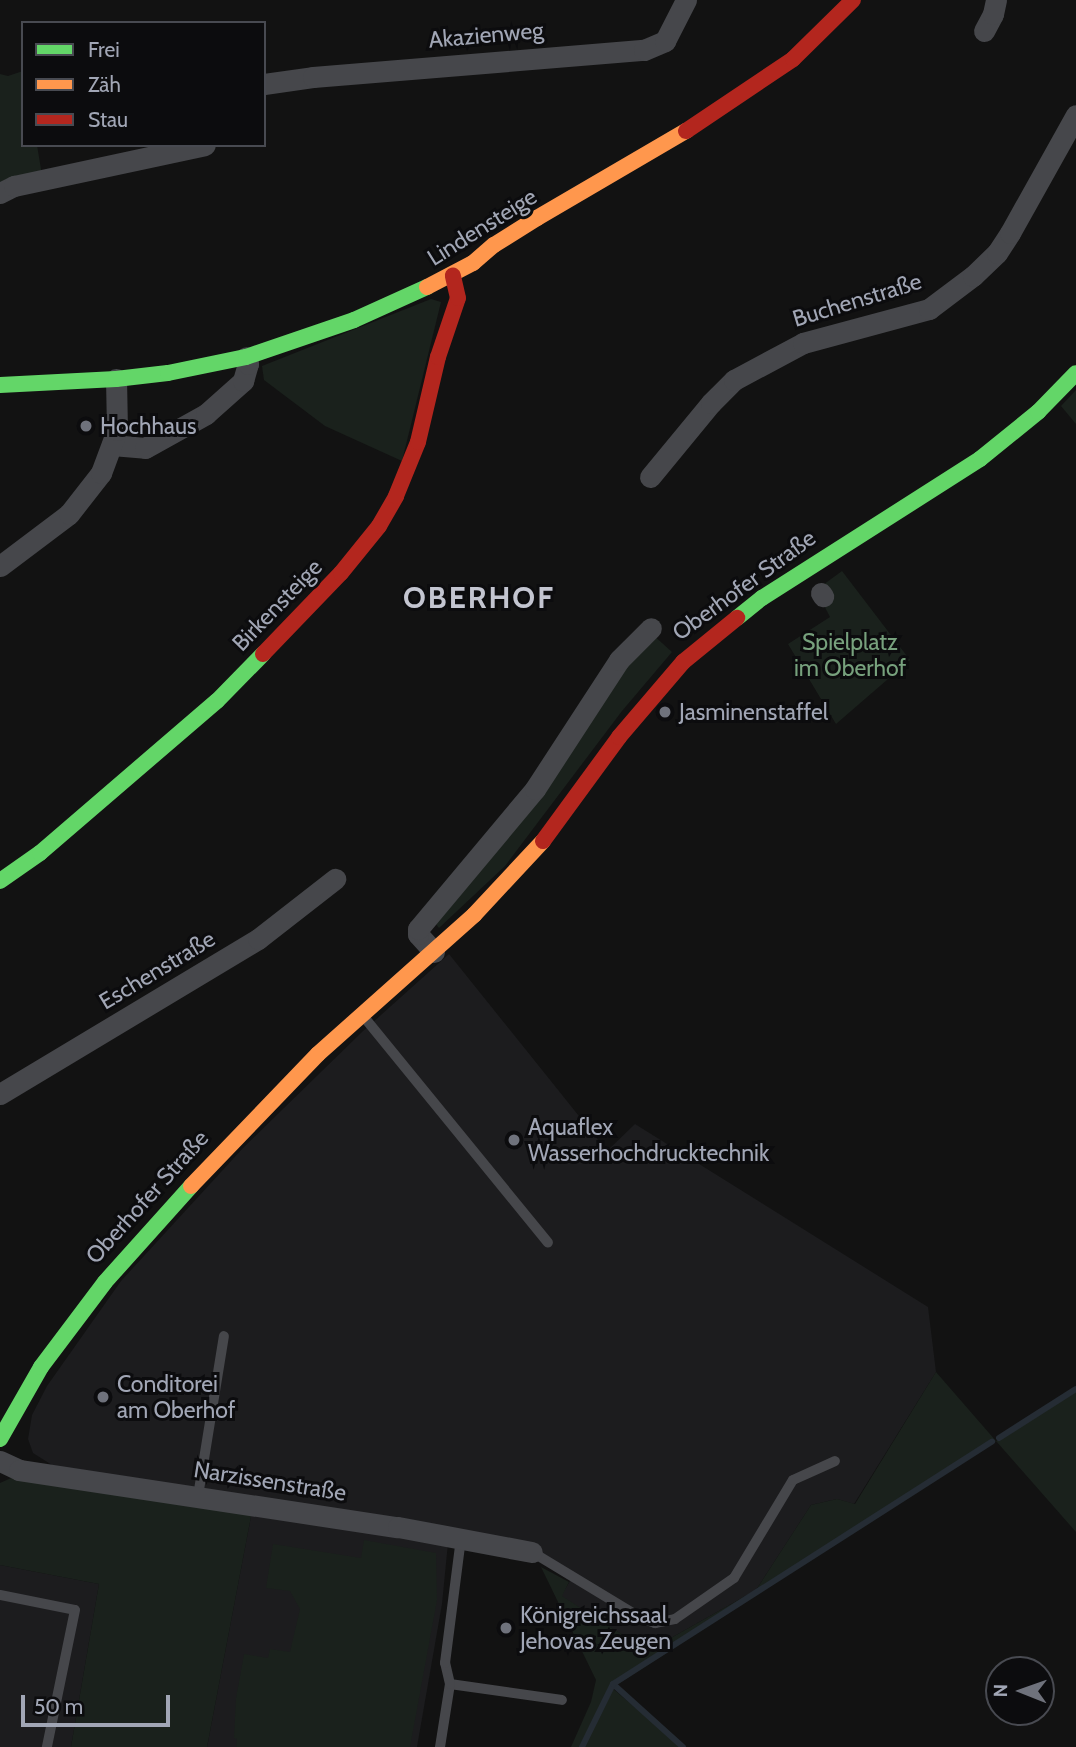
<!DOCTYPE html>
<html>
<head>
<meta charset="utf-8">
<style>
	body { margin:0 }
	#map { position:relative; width:1076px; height:1747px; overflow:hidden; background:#121212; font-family:Cabin,sans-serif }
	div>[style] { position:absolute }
	.built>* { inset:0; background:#1c1c1e }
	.green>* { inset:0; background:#1a211c }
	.stream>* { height:6px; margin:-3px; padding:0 3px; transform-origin:3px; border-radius:3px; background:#252c34 }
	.lane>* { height:10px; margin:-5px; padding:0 5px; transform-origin:5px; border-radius:5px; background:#46474b }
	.street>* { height:21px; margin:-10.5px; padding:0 10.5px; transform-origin:10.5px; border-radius:10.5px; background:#46474b }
	.fast>* { height:16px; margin:-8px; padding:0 8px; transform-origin:8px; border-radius:8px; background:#63d668 }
	.slow>* { height:16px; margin:-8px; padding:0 8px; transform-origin:8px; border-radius:8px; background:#ff974d }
	.jam>* { height:16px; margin:-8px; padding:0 8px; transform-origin:8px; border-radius:8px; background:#b3261e }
	.dots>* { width:19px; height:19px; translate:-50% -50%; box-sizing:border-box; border:4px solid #0c0c0e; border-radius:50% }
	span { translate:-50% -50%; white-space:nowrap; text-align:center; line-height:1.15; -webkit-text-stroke:6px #0c0c0e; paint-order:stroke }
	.street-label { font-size:23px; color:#a1a6b5 }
	.poi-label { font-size:23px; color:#a1a6b5 }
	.left { translate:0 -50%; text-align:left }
	.park-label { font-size:23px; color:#77a17d }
	.district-label { font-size:30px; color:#c3c5d0; font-weight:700; letter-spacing:2px }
	.legend { position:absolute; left:21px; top:21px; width:245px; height:126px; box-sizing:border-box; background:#0c0c0e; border:2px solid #484a51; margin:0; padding:9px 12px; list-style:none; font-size:21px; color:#a1a6b5 }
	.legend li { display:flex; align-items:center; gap:14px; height:35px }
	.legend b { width:35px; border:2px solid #484a51 }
	.north { position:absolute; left:985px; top:1656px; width:70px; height:70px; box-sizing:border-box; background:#0c0c0e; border:2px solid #484a51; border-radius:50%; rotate:271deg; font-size:19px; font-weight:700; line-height:28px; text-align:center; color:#a1a6b5 }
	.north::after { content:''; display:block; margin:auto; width:24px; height:32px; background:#6f727c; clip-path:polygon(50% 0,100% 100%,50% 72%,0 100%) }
	.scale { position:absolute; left:21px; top:1695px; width:149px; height:32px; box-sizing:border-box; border:4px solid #a1a6b5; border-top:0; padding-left:9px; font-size:21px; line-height:24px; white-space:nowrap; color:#a1a6b5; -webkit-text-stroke:5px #0c0c0e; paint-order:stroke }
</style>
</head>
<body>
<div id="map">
	<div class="built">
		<div style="clip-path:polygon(449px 954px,607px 1151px,635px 1124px,928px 1307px,936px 1372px,854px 1504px,837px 1499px,811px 1505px,756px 1590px,648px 1651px,561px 1596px,573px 1576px,532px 1558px,52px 1465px,33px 1453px,28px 1439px,32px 1415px,47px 1386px,121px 1281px,243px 1148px,362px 1032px)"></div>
		<div style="clip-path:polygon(252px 1511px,448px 1543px,442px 1604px,417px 1747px,207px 1747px)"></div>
		<div style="clip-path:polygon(0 1565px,99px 1584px,71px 1747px,0 1747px)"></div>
	</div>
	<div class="green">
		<div style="clip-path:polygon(23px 71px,23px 145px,37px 145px,43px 181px,0 187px,0 74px,8px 76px)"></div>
		<div style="clip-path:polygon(431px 299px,441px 302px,402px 461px,325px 426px,264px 380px,262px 366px)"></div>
		<div style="clip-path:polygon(1076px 390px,1076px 424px,1061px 406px)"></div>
		<div style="clip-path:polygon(842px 571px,910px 660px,836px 724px,788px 644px,830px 617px,816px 590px)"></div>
		<div style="clip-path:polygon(652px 634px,672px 652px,622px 711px,505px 866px,439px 928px,435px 923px,602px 693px)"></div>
		<div style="clip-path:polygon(936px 1372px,996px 1441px,1076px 1391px,1076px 1532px,996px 1441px,612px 1688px,682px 1747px,571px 1747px,591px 1702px,596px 1680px,541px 1567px,569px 1582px,562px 1596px,648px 1651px,756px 1590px,811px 1505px,837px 1499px,855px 1504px)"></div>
		<div style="clip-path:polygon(18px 1475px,252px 1511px,207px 1747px,71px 1747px,99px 1584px,0 1565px,0 1483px)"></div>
		<div style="clip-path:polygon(364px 1540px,436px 1553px,437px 1600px,410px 1747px,236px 1747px,237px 1739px,234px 1738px,236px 1698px,244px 1654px,268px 1658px,270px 1649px,290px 1652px,300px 1609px,290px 1591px,266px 1588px,273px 1544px,361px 1558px)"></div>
	</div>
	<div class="stream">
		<div style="left:999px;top:1438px;width:91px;rotate:-32.5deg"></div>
		<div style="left:613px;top:1684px;width:94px;rotate:42deg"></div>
		<div style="left:582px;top:1747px;width:70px;rotate:-63.8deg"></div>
		<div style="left:613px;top:1684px;width:450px;rotate:-32.6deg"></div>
	</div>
	<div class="lane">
		<div style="left:364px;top:1017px;width:291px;rotate:50.8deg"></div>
		<div style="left:198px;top:1496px;width:162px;rotate:-80.8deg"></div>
		<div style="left:532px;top:1552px;width:127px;rotate:31.2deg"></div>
		<div style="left:641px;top:1618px;width:15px;rotate:20deg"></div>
		<div style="left:655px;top:1623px;width:20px;rotate:-11deg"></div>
		<div style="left:675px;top:1619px;width:72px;rotate:-34.8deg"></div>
		<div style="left:734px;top:1578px;width:114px;rotate:-59deg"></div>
		<div style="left:793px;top:1480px;width:46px;rotate:-24.3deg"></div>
		<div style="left:0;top:1595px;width:76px;rotate:11.3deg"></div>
		<div style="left:75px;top:1610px;width:140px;rotate:101.6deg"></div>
		<div style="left:450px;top:1684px;width:113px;rotate:8.1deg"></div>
		<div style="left:440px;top:1747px;width:64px;rotate:-81deg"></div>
		<div style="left:450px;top:1684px;width:22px;rotate:-103deg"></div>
		<div style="left:445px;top:1663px;width:126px;rotate:-82.7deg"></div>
	</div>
	<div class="street">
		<div style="left:984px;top:31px;width:19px;rotate:-62deg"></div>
		<div style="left:993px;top:14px;width:14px;rotate:-78deg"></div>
		<div style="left:264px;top:84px;width:49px;rotate:-8.1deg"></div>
		<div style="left:313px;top:77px;width:332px;rotate:-4.7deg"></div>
		<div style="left:644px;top:50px;width:23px;rotate:-23deg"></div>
		<div style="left:665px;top:41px;width:46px;rotate:-62.9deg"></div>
		<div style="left:0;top:193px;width:16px;rotate:-27deg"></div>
		<div style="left:14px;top:186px;width:195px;rotate:-12.1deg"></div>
		<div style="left:112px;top:445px;width:33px;rotate:5deg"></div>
		<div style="left:145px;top:448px;width:70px;rotate:-29.1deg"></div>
		<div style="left:206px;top:414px;width:50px;rotate:-41.7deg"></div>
		<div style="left:243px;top:381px;width:18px;rotate:-74deg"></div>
		<div style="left:248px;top:364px;width:7px;rotate:-106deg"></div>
		<div style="left:650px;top:477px;width:96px;rotate:-50.5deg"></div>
		<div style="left:711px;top:403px;width:33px;rotate:-45deg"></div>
		<div style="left:734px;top:380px;width:78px;rotate:-28.2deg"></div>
		<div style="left:803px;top:343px;width:131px;rotate:-15.1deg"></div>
		<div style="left:929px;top:309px;width:55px;rotate:-36.9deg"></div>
		<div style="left:973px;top:276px;width:33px;rotate:-44deg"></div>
		<div style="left:997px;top:253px;width:24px;rotate:-57deg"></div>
		<div style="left:1010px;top:233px;width:135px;rotate:-60.8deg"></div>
		<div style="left:0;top:566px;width:86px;rotate:-37deg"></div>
		<div style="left:69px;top:514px;width:52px;rotate:-52deg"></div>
		<div style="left:101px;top:473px;width:46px;rotate:-69.6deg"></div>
		<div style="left:117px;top:430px;width:51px;rotate:-91.1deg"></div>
		<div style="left:821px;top:593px;width:4px;rotate:56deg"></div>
		<div style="left:434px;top:952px;width:24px;rotate:-132deg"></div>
		<div style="left:418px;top:934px;width:5px;rotate:-90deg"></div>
		<div style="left:418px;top:929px;width:182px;rotate:-50.1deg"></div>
		<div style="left:535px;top:789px;width:154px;rotate:-56.9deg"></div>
		<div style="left:619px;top:660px;width:45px;rotate:-45deg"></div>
		<div style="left:0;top:1094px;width:301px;rotate:-31deg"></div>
		<div style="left:258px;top:939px;width:98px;rotate:-37.9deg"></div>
		<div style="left:0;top:1461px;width:21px;rotate:25deg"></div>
		<div style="left:19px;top:1470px;width:383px;rotate:8.6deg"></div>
		<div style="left:398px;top:1527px;width:136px;rotate:10.6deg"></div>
	</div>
	<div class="fast">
		<div style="left:0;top:385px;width:116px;rotate:-3deg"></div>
		<div style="left:116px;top:379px;width:52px;rotate:-6.6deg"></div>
		<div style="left:168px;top:373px;width:80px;rotate:-11.6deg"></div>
		<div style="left:246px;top:357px;width:114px;rotate:-18.9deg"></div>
		<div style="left:354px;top:320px;width:80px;rotate:-24.3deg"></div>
		<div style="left:737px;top:618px;width:32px;rotate:-39deg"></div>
		<div style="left:762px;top:598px;width:259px;rotate:-32.5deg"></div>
		<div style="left:980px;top:459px;width:75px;rotate:-39deg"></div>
		<div style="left:1038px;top:412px;width:54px;rotate:-45.7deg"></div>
		<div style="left:0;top:881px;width:49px;rotate:-35deg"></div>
		<div style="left:40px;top:853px;width:233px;rotate:-40.7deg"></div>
		<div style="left:217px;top:701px;width:66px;rotate:-45.6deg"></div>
		<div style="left:0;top:1439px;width:83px;rotate:-60.3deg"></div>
		<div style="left:41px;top:1367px;width:106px;rotate:-53deg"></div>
		<div style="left:105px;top:1282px;width:129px;rotate:-48.1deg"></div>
	</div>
	<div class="slow">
		<div style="left:427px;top:287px;width:52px;rotate:-27.6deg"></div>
		<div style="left:473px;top:263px;width:28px;rotate:-41deg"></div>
		<div style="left:494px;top:245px;width:51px;rotate:-32.1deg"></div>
		<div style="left:537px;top:218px;width:173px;rotate:-30.3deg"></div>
		<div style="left:191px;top:1186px;width:183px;rotate:-46.1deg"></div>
		<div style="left:318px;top:1054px;width:209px;rotate:-41.7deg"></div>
		<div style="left:474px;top:915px;width:101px;rotate:-47deg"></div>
	</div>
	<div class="jam">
		<div style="left:686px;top:131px;width:129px;rotate:-33.9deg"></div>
		<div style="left:793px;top:59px;width:84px;rotate:-44.5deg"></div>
		<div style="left:263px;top:654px;width:112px;rotate:-46.1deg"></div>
		<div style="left:341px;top:573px;width:60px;rotate:-51deg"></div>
		<div style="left:379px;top:526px;width:34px;rotate:-60deg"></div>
		<div style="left:396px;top:496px;width:58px;rotate:-67.8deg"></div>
		<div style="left:418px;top:442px;width:87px;rotate:-76.8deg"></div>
		<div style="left:438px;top:357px;width:62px;rotate:-71.3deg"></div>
		<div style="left:458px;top:298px;width:23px;rotate:-103deg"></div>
		<div style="left:543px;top:841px;width:129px;rotate:-53.8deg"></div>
		<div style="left:619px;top:737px;width:99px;rotate:-49.5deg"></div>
		<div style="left:683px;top:662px;width:70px;rotate:-39.2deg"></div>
	</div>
	<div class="dots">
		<div style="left:86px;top:426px;background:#6f727c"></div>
		<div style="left:665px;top:712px;background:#6f727c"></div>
		<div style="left:514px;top:1140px;background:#6f727c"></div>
		<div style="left:103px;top:1397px;background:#6f727c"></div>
		<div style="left:506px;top:1628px;background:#6f727c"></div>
	</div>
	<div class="street-label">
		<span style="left:486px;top:35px;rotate:-5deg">Akazienweg</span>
		<span style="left:482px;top:227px;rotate:-32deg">Lindensteige</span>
		<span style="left:857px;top:300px;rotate:-17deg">Buchenstraße</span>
		<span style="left:744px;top:585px;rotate:-36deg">Oberhofer Straße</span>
		<span style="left:277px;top:605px;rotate:-46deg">Birkensteige</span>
		<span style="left:157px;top:970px;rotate:-31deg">Eschenstraße</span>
		<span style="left:147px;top:1197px;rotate:-48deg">Oberhofer Straße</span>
		<span style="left:270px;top:1481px;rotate:9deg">Narzissenstraße</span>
	</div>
	<div class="poi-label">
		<span class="left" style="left:100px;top:426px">Hochhaus</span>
		<span class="left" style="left:679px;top:712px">Jasminenstaffel</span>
		<span class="left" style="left:528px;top:1140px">Aquaflex<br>Wasserhochdrucktechnik</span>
		<span class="left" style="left:117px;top:1397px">Conditorei<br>am Oberhof</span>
		<span class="left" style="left:520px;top:1628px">Königreichssaal<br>Jehovas Zeugen</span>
	</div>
	<div class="park-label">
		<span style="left:850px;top:655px">Spielplatz<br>im Oberhof</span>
	</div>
	<div class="district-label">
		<span style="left:479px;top:598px">OBERHOF</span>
	</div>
	<ul class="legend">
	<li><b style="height:9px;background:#63d668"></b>Frei</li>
	<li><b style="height:9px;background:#ff974d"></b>Zäh</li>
	<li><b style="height:9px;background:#b3261e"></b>Stau</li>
	</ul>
	<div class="north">N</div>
	<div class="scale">50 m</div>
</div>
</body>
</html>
